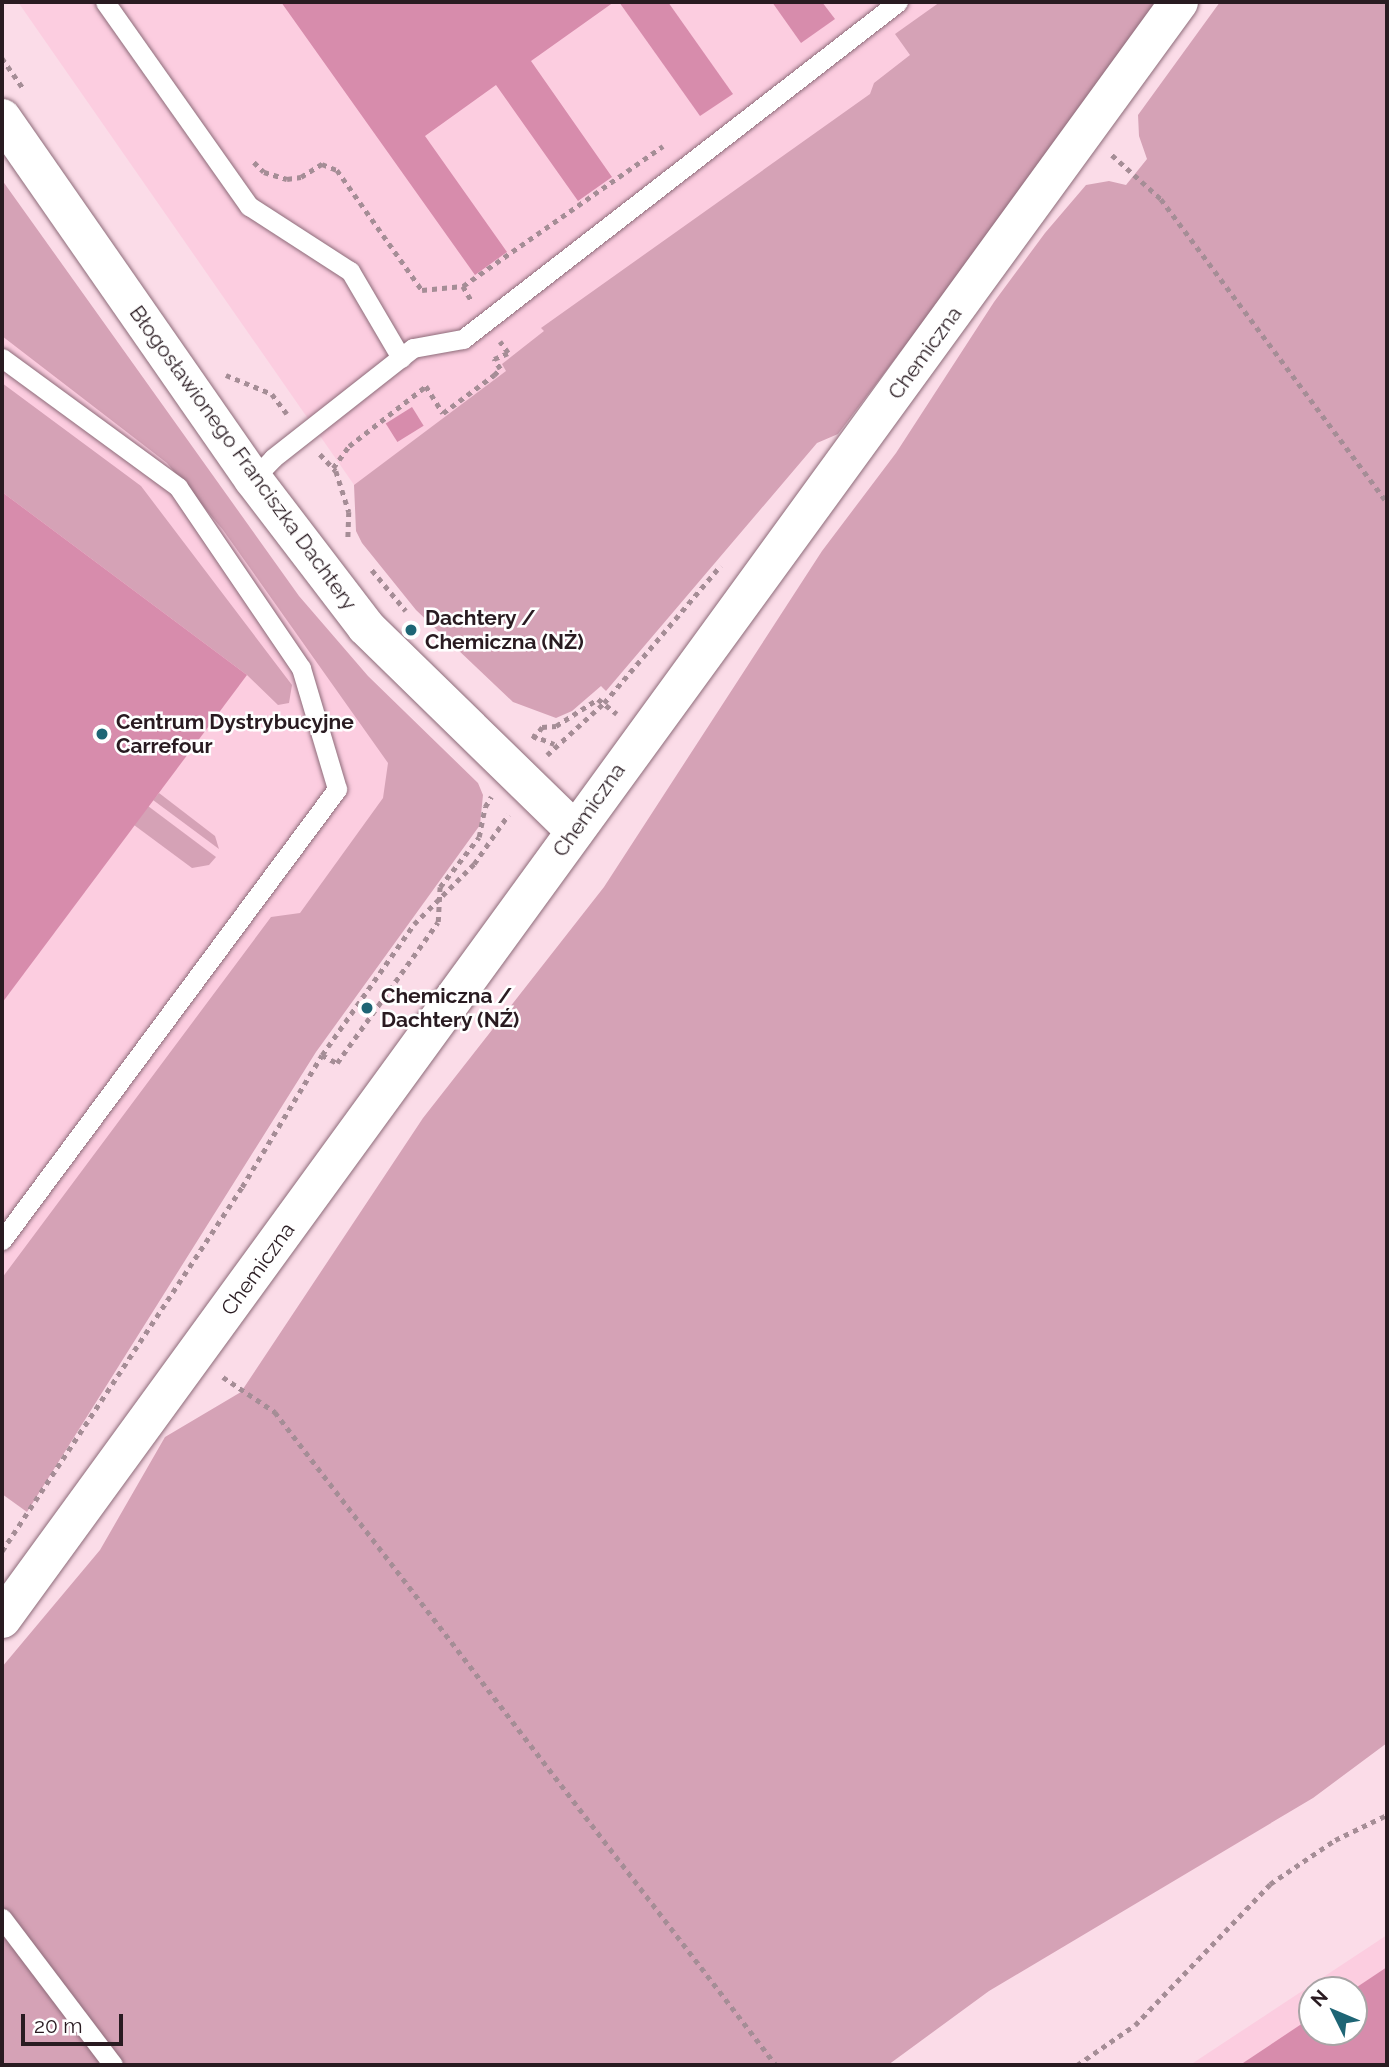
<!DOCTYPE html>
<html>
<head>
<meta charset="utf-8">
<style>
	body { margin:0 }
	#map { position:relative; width:1389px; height:2067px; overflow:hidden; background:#fbdce8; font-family:Raleway,sans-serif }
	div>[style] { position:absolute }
	.built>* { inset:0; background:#fccde0 }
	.green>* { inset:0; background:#d5a2b6 }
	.building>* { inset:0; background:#d78cac; transform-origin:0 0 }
	.path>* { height:4.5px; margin-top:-2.25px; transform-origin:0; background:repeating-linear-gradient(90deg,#a58d96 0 5px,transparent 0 10px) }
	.roads { filter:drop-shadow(0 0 2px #8d6b79) drop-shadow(0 0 2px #8d6b79) }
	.service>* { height:19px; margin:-9.5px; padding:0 9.5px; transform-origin:9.5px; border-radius:9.5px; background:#fff }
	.tertiary>* { height:38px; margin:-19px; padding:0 19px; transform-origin:19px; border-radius:19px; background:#fff }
	.dots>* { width:19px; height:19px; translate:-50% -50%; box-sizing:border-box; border:4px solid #fff; border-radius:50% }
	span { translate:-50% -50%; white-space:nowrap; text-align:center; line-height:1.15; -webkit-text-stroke:5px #fff; paint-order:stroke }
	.street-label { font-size:21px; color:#291b21 }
	.poi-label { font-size:21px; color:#291b21; font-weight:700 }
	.left { translate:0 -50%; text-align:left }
	.frame { position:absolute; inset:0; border:4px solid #291b21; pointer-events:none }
	.north { position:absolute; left:1298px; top:1976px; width:70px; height:70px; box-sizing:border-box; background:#fff; border:2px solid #a9a4a6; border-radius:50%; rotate:313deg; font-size:19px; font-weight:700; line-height:28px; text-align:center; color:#291b21 }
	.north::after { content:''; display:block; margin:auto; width:24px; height:32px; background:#1e6575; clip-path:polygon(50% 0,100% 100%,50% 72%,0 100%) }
	.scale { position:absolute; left:21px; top:2014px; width:102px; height:32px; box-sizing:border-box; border:4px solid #291b21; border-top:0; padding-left:9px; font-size:21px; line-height:24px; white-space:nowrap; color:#291b21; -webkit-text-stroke:5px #fff; paint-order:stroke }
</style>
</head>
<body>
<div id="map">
	<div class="built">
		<div style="clip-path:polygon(18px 2px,978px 2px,503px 640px,359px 492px)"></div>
		<div style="clip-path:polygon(2px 208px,411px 778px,2px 1349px)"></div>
		<div style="clip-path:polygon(evenodd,1387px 1935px,1387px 2065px,1190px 2065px,1387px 1935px,1312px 1990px,1354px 1990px,1354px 2032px,1312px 2032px,1312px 1990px)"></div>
	</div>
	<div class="green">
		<div style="clip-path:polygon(940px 2px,1156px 2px,977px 251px,838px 434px,817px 443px,606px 691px,601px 686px,572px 711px,556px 718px,513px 702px,416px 610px,362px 543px,356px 531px,354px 485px,506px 371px,502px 364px,544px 331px,541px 328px,870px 94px,874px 83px,910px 55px,895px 34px)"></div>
		<div style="clip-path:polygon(1220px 2px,1387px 2px,1387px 1743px,1313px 1798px,989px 1991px,888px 2065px,2px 2065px,2px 1667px,100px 1550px,165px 1437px,241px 1392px,423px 1118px,604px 887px,822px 551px,896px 453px,994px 302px,1045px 233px,1086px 185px,1109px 181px,1126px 185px,1147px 159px,1139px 136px,1138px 115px)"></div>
		<div style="clip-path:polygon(2px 180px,299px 596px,368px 676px,478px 783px,483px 795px,480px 825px,316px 1052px,27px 1512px,2px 1494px,2px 1278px,271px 917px,300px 913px,383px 798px,388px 763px,223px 530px,167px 463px,2px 336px)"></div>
		<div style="clip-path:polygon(2px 383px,141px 486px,292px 685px,289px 703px,278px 705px,247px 675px,2px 492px)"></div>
		<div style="clip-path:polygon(159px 793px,215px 836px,219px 849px,153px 800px)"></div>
		<div style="clip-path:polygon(148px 806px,216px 857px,209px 865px,192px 868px,134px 825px)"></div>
	</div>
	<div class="building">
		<div style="clip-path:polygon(281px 2px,614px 2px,531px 61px,612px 177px,578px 201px,496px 85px,425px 136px,507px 252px,475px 275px)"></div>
		<div style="clip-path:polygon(619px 2px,668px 2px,733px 94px,700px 116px)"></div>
		<div style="clip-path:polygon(772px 2px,822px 2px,835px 19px,801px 43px)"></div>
		<div style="left:412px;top:407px;width:22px;height:31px;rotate:58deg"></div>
		<div style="clip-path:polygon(2px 492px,247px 675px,2px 1003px)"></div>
		<div style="clip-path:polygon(1387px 1967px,1387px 2065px,1240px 2065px,1312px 2017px,1312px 2032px,1354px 2032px,1354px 1989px)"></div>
	</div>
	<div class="path">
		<div style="left:2px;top:58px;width:37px;rotate:55deg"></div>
		<div style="left:1112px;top:155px;width:66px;rotate:41.9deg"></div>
		<div style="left:1161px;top:199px;width:378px;rotate:53.3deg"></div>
		<div style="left:254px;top:162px;width:14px;rotate:45deg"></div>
		<div style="left:264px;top:172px;width:24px;rotate:17deg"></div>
		<div style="left:287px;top:179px;width:14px;rotate:-8deg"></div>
		<div style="left:301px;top:177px;width:25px;rotate:-32deg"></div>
		<div style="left:322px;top:164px;width:16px;rotate:22deg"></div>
		<div style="left:337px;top:170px;width:147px;rotate:54.7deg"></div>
		<div style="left:422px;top:290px;width:41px;rotate:-5.6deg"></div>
		<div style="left:463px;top:286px;width:16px;rotate:60deg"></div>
		<div style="left:463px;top:286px;width:244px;rotate:-35deg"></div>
		<div style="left:226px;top:375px;width:50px;rotate:22.4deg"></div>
		<div style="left:272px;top:394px;width:25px;rotate:53deg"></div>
		<div style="left:320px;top:454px;width:23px;rotate:47deg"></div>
		<div style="left:336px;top:471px;width:43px;rotate:72.4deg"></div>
		<div style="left:349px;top:512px;width:29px;rotate:92deg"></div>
		<div style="left:333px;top:468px;width:27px;rotate:-54deg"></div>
		<div style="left:349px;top:446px;width:98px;rotate:-37.9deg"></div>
		<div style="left:426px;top:386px;width:32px;rotate:58deg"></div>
		<div style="left:443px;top:413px;width:64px;rotate:-36.7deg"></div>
		<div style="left:494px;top:375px;width:8px;rotate:-45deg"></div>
		<div style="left:500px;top:369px;width:12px;rotate:-121deg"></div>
		<div style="left:494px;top:359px;width:15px;rotate:-23deg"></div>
		<div style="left:508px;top:353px;width:14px;rotate:-126deg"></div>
		<div style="left:372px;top:570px;width:53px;rotate:50.3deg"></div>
		<div style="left:532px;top:735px;width:24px;rotate:22deg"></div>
		<div style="left:533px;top:739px;width:15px;rotate:-53deg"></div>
		<div style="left:542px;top:727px;width:14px;rotate:-4deg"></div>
		<div style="left:556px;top:726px;width:50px;rotate:-32.7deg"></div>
		<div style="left:598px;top:699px;width:24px;rotate:38deg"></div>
		<div style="left:547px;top:755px;width:77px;rotate:-42.4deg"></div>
		<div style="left:604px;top:703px;width:180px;rotate:-49.7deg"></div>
		<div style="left:322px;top:1055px;width:17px;rotate:28deg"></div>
		<div style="left:337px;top:1063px;width:173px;rotate:-54.4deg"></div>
		<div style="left:438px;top:922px;width:35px;rotate:-87deg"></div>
		<div style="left:440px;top:887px;width:63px;rotate:-52deg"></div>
		<div style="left:479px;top:837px;width:31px;rotate:-79deg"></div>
		<div style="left:485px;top:807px;width:12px;rotate:-59deg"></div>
		<div style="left:223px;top:1377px;width:63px;rotate:33.9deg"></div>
		<div style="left:275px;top:1412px;width:823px;rotate:52.5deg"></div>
		<div style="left:2px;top:1551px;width:436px;rotate:-56.6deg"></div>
		<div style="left:242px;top:1187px;width:154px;rotate:-58.8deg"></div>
		<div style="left:322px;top:1055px;width:160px;rotate:-54.9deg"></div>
		<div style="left:414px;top:924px;width:85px;rotate:-45deg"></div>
		<div style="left:474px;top:864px;width:60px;rotate:-55.2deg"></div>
		<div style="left:1077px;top:2065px;width:70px;rotate:-34.6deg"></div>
		<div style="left:1135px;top:2025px;width:195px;rotate:-46.2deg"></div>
		<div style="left:1270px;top:1884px;width:78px;rotate:-34.1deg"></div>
		<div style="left:1335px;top:1840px;width:58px;rotate:-25.7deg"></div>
	</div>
	<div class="roads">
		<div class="service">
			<div style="left:105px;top:2px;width:250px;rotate:54.8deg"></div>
			<div style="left:249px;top:206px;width:120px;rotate:32.8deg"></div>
			<div style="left:350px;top:271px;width:101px;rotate:59.6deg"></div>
			<div style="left:2px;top:358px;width:218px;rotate:36.2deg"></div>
			<div style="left:178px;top:487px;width:219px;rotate:55.8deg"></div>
			<div style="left:301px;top:668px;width:126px;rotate:73.4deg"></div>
			<div style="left:337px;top:789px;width:562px;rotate:126.6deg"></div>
			<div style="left:253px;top:479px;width:29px;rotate:-46deg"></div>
			<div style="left:273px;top:458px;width:178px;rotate:-38.2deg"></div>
			<div style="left:413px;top:348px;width:51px;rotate:-10.2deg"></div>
			<div style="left:463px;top:339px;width:550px;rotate:-37.77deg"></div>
			<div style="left:2px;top:1918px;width:184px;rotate:52.9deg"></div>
		</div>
		<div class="tertiary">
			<div style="left:2px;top:118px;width:440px;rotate:55.2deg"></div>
			<div style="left:253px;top:479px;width:186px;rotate:52.6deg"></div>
			<div style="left:366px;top:627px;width:292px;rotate:44.3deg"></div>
			<div style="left:2px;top:1619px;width:2000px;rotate:-53.95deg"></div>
		</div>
	</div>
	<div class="dots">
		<div style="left:411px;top:630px;background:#1e6575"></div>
		<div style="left:102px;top:734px;background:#1e6575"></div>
		<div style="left:367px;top:1008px;background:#1e6575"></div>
	</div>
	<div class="street-label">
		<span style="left:925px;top:353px;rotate:-54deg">Chemiczna</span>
		<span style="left:243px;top:458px;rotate:54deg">Błogosławionego Franciszka Dachtery</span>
		<span style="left:589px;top:810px;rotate:-55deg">Chemiczna</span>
		<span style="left:258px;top:1269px;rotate:-54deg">Chemiczna</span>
	</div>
	<div class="poi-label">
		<span class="left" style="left:425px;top:630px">Dachtery /<br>Chemiczna (NŻ)</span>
		<span class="left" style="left:116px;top:734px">Centrum Dystrybucyjne<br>Carrefour</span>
		<span class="left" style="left:381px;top:1008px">Chemiczna /<br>Dachtery (NŹ)</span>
	</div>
	<div class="frame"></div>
	<div class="north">N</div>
	<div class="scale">20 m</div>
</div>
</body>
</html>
